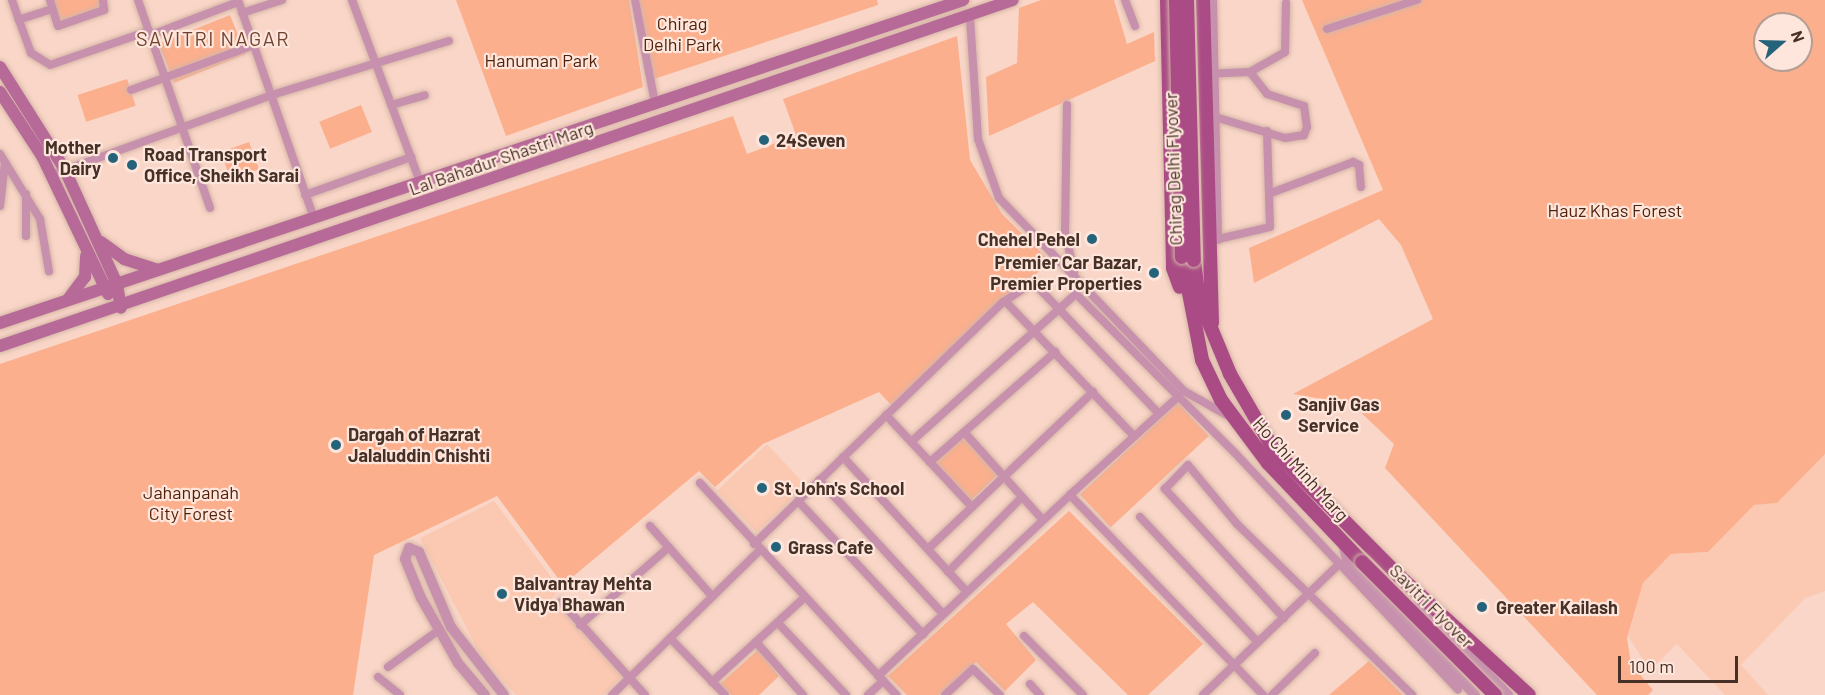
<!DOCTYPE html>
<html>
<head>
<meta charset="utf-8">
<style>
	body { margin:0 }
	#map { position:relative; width:1825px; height:695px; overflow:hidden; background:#f9d6c7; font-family:Barlow,sans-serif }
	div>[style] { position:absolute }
	.built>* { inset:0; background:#fbc8b1; transform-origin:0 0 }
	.green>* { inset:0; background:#fbaf8d; transform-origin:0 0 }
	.roads { filter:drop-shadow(0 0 2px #d5b5a7) drop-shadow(0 0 2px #d5b5a7) }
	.minor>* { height:8px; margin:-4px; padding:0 4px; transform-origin:4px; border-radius:4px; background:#c791ae }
	.tertiary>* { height:10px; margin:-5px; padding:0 5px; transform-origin:5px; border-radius:5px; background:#c791ae }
	.secondary>* { height:12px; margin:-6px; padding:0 6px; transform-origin:6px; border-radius:6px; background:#b76997 }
	.primary>* { height:14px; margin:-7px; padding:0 7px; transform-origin:7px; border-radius:7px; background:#aa4b85 }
	.bridges { filter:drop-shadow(0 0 2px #d5b5a7) drop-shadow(0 0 2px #d5b5a7) }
	.primary-bridge>* { height:14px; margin:-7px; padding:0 7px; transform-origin:7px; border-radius:7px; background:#aa4b85 }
	.dots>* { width:16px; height:16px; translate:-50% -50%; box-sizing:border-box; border:3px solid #fee6dc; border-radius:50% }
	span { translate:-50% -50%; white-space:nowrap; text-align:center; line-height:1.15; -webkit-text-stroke:4.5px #fee6dc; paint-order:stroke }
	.park-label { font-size:18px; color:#512209 }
	.poi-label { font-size:18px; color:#473127; font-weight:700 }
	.left { translate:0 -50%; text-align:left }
	.right { translate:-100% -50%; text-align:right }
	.street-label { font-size:18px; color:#473127 }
	.neighbourhood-label { font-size:20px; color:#70412c; letter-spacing:1.5px }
	.north { position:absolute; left:1753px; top:12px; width:60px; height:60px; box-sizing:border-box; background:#fee6dc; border:2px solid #b59e94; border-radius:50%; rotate:70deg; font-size:16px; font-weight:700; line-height:24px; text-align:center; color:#473127 }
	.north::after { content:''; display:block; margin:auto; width:21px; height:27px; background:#25637a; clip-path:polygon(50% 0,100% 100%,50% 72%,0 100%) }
	.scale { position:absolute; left:1618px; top:656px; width:120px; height:27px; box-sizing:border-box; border:3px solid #473127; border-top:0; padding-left:8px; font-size:18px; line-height:21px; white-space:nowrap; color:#473127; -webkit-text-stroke:4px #fee6dc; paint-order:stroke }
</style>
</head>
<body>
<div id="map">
	<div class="built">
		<div style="left:767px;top:444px;width:57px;height:68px;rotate:47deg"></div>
		<div style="clip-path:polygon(1825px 454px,1825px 591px,1805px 598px,1741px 665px,1768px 695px,1725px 695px,1677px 644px,1650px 670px,1628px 636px,1643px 583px,1671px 554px,1708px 552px,1754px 505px,1777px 503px)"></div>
		<div style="clip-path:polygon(494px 501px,560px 589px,551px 599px,621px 676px,604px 695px,516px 695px,479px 652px,420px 538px)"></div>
	</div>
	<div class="green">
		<div style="clip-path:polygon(49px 0,100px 0,104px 10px,58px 26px)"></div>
		<div style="clip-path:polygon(456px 0,629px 0,643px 87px,506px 136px)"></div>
		<div style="clip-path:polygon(639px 0,877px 0,878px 5px,654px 79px)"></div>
		<div style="clip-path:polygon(1041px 0,1114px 0,1127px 44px,1154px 32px,1155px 61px,989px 136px,986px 77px,1017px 63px,1019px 8px)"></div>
		<div style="clip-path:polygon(evenodd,1302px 0,1825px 0,1825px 454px,1777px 503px,1754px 505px,1708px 552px,1671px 554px,1643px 583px,1627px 638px,1631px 664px,1653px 690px,1648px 695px,1597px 695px,1385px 468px,1394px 444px,1352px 404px,1293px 394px,1433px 319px,1401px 245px,1379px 219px,1254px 283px,1249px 248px,1383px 190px,1302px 0,1765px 24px,1801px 24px,1801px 60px,1765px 60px,1765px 24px)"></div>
		<div style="left:230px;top:15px;width:42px;height:77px;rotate:68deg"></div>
		<div style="clip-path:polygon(957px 36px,970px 160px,1002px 214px,1050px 261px,894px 408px,879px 392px,763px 444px,715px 487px,699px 471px,563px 585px,497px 496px,374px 555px,353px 695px,0 695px,0 364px,733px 116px,747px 154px,796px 135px,783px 99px)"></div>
		<div style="left:127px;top:79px;width:28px;height:52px;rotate:72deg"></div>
		<div style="left:361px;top:105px;width:29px;height:45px;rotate:68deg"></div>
		<div style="left:249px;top:142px;width:29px;height:30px;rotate:70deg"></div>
		<div style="left:1178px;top:403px;width:45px;height:134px;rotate:47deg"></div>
		<div style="left:963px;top:436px;width:52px;height:38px;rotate:46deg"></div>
		<div style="clip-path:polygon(1069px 511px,1203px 644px,1148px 695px,1128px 695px,1033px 602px,1006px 624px,1036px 660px,1005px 691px,976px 662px,939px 695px,907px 695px,888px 676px)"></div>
		<div style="clip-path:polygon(758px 650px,779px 676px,759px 695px,731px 695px,720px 684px)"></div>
		<div style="clip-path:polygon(1369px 661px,1403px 695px,1329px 695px)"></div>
	</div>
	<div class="roads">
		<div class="minor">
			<div style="left:12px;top:0;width:21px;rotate:71deg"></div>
			<div style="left:50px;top:0;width:27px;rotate:73deg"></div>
			<div style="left:58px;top:26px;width:49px;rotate:-19.2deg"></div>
			<div style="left:104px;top:10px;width:10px;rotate:-96deg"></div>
			<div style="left:138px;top:0;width:220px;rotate:70.9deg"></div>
			<div style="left:238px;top:0;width:231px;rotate:70.8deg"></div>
			<div style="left:352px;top:0;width:194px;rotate:69.5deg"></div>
			<div style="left:635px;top:0;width:105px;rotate:79deg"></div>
			<div style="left:1125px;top:0;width:28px;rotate:69deg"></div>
			<div style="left:1213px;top:0;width:240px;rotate:88.8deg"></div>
			<div style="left:52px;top:9px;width:35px;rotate:162deg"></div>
			<div style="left:19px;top:20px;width:35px;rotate:70deg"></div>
			<div style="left:31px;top:53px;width:22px;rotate:32deg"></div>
			<div style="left:50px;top:65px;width:105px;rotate:-19deg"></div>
			<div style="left:242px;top:13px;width:42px;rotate:-18deg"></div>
			<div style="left:970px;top:18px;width:121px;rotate:86.2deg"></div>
			<div style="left:978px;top:139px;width:63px;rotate:70.4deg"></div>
			<div style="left:999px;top:198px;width:267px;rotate:46.2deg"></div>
			<div style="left:1184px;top:391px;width:53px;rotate:29.5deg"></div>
			<div style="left:1327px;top:29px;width:95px;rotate:-17.9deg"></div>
			<div style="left:151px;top:35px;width:93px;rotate:-20.8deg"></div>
			<div style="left:1250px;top:72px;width:40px;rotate:-29.7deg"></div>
			<div style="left:1285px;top:52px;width:49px;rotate:-88.8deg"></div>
			<div style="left:1203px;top:74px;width:47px;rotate:-2.4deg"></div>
			<div style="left:1250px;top:72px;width:28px;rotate:52deg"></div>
			<div style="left:1267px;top:94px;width:39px;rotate:18deg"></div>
			<div style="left:1304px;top:106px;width:21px;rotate:82deg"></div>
			<div style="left:1307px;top:127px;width:9px;rotate:111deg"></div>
			<div style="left:1304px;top:135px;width:19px;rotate:171deg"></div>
			<div style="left:1285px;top:138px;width:84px;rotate:-163.3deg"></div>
			<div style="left:131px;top:90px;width:131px;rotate:-20.1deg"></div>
			<div style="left:391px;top:105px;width:35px;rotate:-16deg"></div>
			<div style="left:1067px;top:105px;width:127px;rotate:90.9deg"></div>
			<div style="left:1065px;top:232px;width:41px;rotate:77.3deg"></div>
			<div style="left:0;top:154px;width:76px;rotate:58.4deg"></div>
			<div style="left:40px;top:219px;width:53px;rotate:80.2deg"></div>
			<div style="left:51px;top:175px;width:235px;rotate:-19.9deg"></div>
			<div style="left:272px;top:95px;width:185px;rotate:-17deg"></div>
			<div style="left:1271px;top:193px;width:88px;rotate:-20.7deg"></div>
			<div style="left:1353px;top:162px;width:7px;rotate:27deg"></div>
			<div style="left:1359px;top:165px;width:22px;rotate:85deg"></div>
			<div style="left:305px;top:195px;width:113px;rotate:-19.7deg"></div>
			<div style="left:0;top:206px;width:44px;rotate:-83.5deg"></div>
			<div style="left:26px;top:236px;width:42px;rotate:-90deg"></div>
			<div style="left:1214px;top:240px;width:57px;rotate:-13.1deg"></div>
			<div style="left:1270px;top:227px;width:96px;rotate:-91.8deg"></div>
			<div style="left:1005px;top:301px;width:187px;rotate:46.3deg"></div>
			<div style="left:1179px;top:396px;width:147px;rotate:137.8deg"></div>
			<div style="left:1070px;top:495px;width:278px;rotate:46deg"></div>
			<div style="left:886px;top:415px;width:126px;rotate:46.9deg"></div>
			<div style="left:964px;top:432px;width:118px;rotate:48.1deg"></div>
			<div style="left:912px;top:441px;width:220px;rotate:-41.9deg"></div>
			<div style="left:1076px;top:294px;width:225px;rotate:45deg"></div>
			<div style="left:1235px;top:453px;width:325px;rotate:46.7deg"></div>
			<div style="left:843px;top:457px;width:183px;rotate:47.4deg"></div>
			<div style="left:930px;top:462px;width:167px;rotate:-41.3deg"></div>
			<div style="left:819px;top:480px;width:183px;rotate:47.2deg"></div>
			<div style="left:700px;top:483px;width:289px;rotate:47.2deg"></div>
			<div style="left:798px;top:501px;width:183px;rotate:46.8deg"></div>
			<div style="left:1140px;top:517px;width:172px;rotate:46.7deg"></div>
			<div style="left:650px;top:526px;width:94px;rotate:48.5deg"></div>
			<div style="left:754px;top:544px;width:346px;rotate:-44.2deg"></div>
			<div style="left:1002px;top:303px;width:37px;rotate:-34deg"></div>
			<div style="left:1033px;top:282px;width:182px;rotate:46.3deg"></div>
			<div style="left:928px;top:549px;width:228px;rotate:-43.6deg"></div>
			<div style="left:948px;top:572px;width:105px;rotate:-45.4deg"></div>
			<div style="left:561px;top:602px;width:125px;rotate:47.9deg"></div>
			<div style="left:1284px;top:618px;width:176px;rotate:-132.7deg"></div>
			<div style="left:1165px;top:489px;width:33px;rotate:-46deg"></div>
			<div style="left:1188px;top:465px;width:77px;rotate:50.3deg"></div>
			<div style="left:1237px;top:524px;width:245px;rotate:44.3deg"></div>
			<div style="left:778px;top:623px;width:99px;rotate:46.6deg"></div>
			<div style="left:580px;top:625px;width:118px;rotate:-41.2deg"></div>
			<div style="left:1024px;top:636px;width:83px;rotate:45deg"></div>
			<div style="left:670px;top:638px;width:79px;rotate:46deg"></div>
			<div style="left:756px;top:642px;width:71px;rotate:48.4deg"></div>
			<div style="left:388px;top:667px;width:63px;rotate:-36deg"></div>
			<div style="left:878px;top:676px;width:264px;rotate:-43.3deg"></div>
			<div style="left:378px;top:677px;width:28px;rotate:39deg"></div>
			<div style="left:712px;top:682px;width:126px;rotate:-42.4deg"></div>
			<div style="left:1030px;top:684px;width:15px;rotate:48deg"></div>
			<div style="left:612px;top:695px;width:207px;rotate:-44.4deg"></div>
			<div style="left:868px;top:695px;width:21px;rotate:-43deg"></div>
			<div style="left:945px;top:695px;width:38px;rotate:-43deg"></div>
			<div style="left:973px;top:669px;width:37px;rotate:44deg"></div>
			<div style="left:1203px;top:695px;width:186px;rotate:-43.9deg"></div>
			<div style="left:1272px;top:695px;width:60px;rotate:-44.3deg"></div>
		</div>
		<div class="tertiary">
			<div style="left:1343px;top:542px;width:18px;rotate:77deg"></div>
			<div style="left:1347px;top:560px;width:186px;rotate:46.5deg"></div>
			<div style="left:1419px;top:602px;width:129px;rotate:46.3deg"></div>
			<div style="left:485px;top:695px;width:42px;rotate:-130.2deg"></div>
			<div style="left:458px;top:663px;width:75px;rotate:-119.6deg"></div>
			<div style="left:421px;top:598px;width:42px;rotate:-112.3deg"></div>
			<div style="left:405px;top:559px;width:12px;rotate:-70deg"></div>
			<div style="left:409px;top:548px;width:11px;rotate:22deg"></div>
			<div style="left:419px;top:552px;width:82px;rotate:66.9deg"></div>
			<div style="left:451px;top:627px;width:86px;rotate:52.1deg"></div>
		</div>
		<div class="secondary">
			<div style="left:0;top:67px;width:122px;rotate:57.7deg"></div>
			<div style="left:65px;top:170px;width:125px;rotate:65.5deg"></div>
			<div style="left:117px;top:284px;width:24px;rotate:81deg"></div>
			<div style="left:0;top:92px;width:77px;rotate:56.7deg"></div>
			<div style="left:42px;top:156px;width:153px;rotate:64.4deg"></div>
			<div style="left:101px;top:242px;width:29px;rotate:36deg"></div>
			<div style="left:124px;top:259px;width:35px;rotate:18deg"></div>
			<div style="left:69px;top:298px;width:26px;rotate:-53deg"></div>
			<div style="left:85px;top:277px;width:21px;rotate:-87deg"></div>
			<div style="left:0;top:323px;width:1016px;rotate:-18.54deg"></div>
			<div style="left:0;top:346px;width:1070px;rotate:-18.86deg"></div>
		</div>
		<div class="primary">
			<div style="left:1167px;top:0;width:268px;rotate:88.7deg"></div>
			<div style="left:1173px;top:268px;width:20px;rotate:70deg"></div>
			<div style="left:1203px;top:0;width:323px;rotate:88.4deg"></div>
			<div style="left:1182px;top:257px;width:105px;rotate:79deg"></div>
			<div style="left:1202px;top:360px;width:44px;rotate:64.6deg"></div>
			<div style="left:1221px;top:400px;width:79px;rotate:53.3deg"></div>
			<div style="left:1268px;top:463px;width:137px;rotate:46.5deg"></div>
			<div style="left:1194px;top:260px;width:39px;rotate:83deg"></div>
			<div style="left:1199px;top:299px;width:81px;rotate:67.5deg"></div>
			<div style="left:1230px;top:374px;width:88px;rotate:59.9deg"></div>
			<div style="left:1274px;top:450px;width:177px;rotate:45.2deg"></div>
			<div style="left:1399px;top:576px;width:176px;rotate:42.5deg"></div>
		</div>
	</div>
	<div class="bridges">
		<div class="primary-bridge">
			<div style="left:1176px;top:0;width:257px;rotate:88.7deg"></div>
			<div style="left:1187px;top:0;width:260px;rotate:88.5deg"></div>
			<div style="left:1362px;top:562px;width:188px;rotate:45deg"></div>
		</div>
	</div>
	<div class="dots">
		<div style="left:764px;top:140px;background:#25637a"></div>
		<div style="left:113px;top:158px;background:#25637a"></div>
		<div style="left:132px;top:165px;background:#25637a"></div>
		<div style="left:1092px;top:239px;background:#25637a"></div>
		<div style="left:1154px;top:273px;background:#25637a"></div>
		<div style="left:1286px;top:415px;background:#25637a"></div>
		<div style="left:336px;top:445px;background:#25637a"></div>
		<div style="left:762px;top:488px;background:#25637a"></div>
		<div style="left:776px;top:547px;background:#25637a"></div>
		<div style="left:502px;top:594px;background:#25637a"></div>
		<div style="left:1482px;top:607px;background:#25637a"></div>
	</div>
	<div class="park-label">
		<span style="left:682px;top:34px">Chirag<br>Delhi Park</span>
		<span style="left:541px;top:60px">Hanuman Park</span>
		<span style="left:1615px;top:210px">Hauz Khas Forest</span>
		<span style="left:191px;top:503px">Jahanpanah<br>City Forest</span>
	</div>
	<div class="poi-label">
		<span class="left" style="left:776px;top:140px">24Seven</span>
		<span class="right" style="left:101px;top:158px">Mother<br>Dairy</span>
		<span class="left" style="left:144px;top:165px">Road Transport<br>Office, Sheikh Sarai</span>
		<span class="right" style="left:1080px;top:239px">Chehel Pehel</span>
		<span class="right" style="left:1142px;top:273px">Premier Car Bazar,<br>Premier Properties</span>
		<span class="left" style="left:1298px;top:415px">Sanjiv Gas<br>Service</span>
		<span class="left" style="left:348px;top:445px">Dargah of Hazrat<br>Jalaluddin Chishti</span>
		<span class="left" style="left:774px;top:488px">St John's School</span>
		<span class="left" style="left:788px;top:547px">Grass Cafe</span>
		<span class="left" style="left:514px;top:594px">Balvantray Mehta<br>Vidya Bhawan</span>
		<span class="left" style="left:1496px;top:607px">Greater Kailash</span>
	</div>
	<div class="street-label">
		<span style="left:501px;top:158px;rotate:-19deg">Lal Bahadur Shastri Marg</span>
		<span style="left:1173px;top:169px;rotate:-92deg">Chirag Delhi Flyover</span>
		<span style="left:1301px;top:469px;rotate:48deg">Ho Chi Minh Marg</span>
		<span style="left:1432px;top:606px;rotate:45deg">Savitri Flyover</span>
	</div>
	<div class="neighbourhood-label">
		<span style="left:213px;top:38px">SAVITRI NAGAR</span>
	</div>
	<div class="north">N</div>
	<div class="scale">100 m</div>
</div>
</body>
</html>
